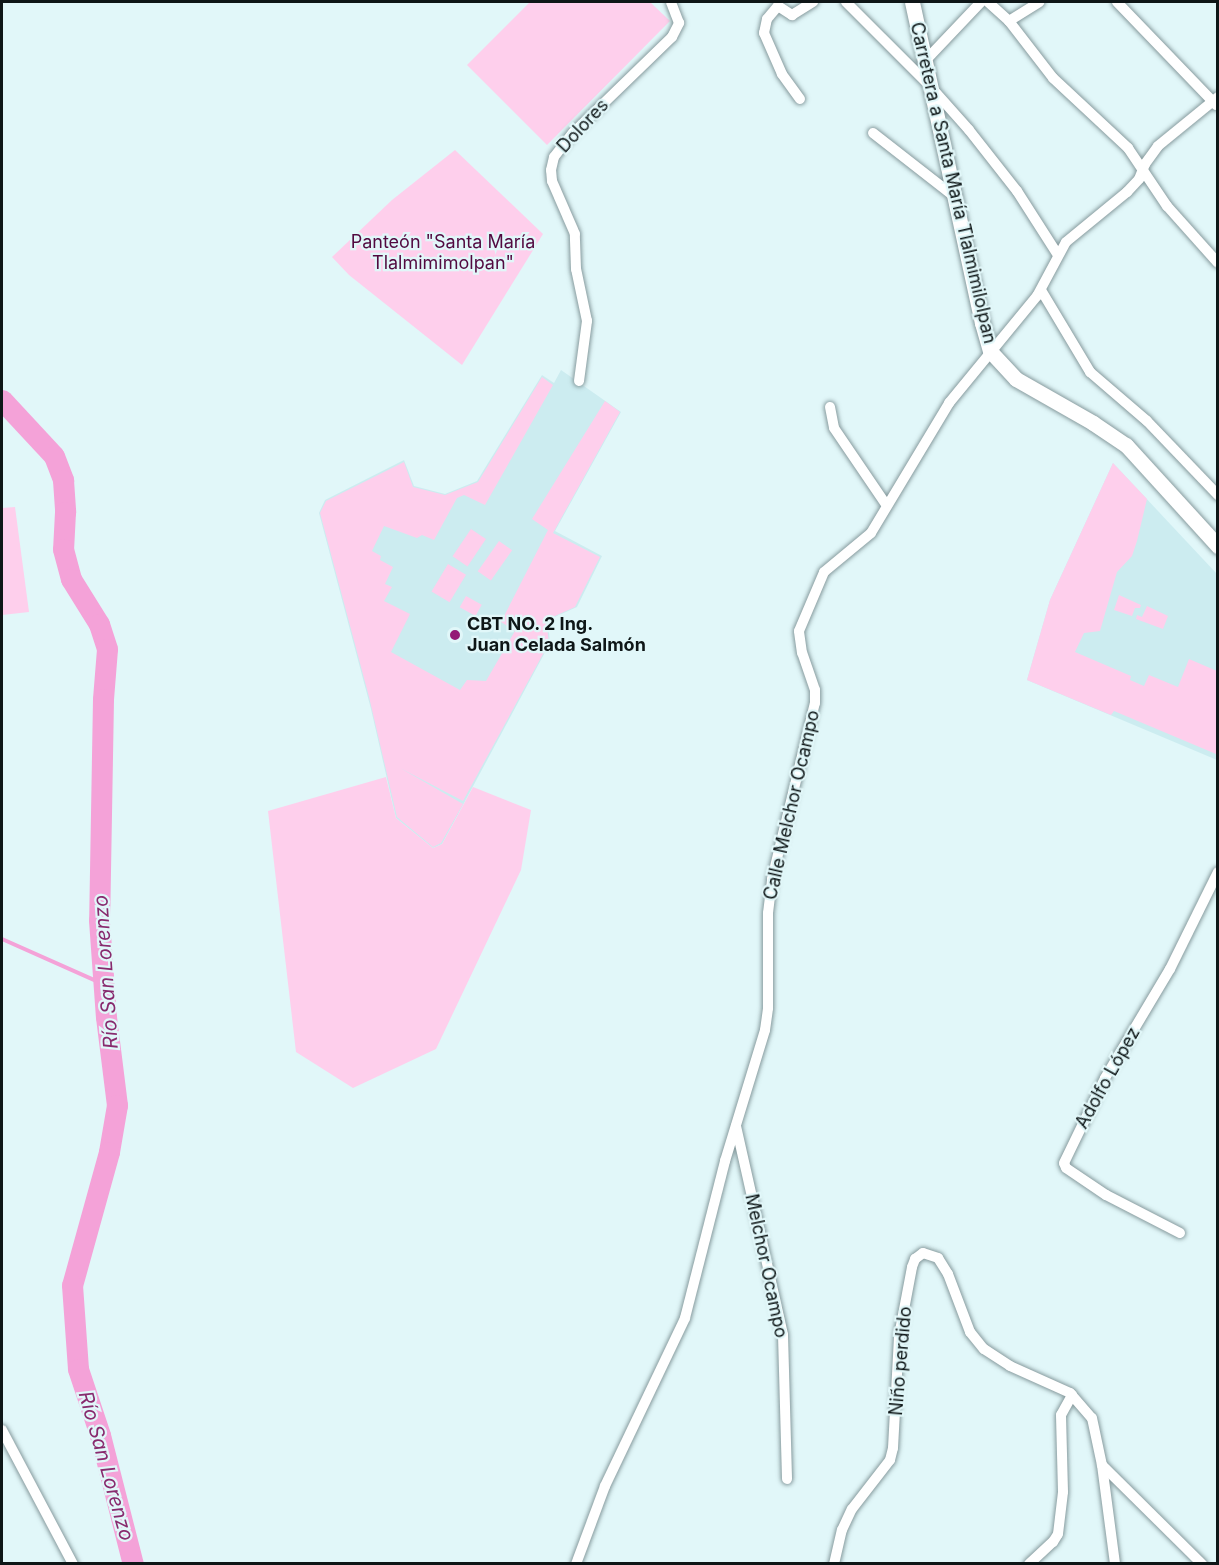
<!DOCTYPE html>
<html>
<head>
<meta charset="utf-8">
<style>
	body { margin:0 }
	#map { position:relative; width:1219px; height:1565px; overflow:hidden; background:#e1f7f9; font-family:Inter,sans-serif }
	div>[style] { position:absolute }
	.built>* { inset:0; background:#ccecf0 }
	.green>* { inset:0; background:#fecfec; transform-origin:0 0 }
	.stream>* { height:4px; margin:-2px; padding:0 2px; transform-origin:2px; border-radius:2px; background:#f4a2d8 }
	.river>* { height:21px; margin:-10.5px; padding:0 10.5px; transform-origin:10.5px; border-radius:10.5px; background:#f4a2d8 }
	.roads { filter:drop-shadow(0 0 2px #879b9e) drop-shadow(0 0 2px #879b9e) }
	.street>* { height:10px; margin:-5px; padding:0 5px; transform-origin:5px; border-radius:5px; background:#fff }
	.secondary>* { height:15px; margin:-7.5px; padding:0 7.5px; transform-origin:7.5px; border-radius:7.5px; background:#fff }
	.dots>* { width:16px; height:16px; translate:-50% -50%; box-sizing:border-box; border:3px solid #e1f7f9; border-radius:50% }
	span { translate:-50% -50%; white-space:nowrap; text-align:center; line-height:1.15; -webkit-text-stroke:4.5px #e1f7f9; paint-order:stroke }
	.street-label { font-size:18px; color:#0e1617 }
	.park-label { font-size:18px; color:#520940 }
	.poi-label { font-size:18px; color:#0e1617; font-weight:700 }
	.left { translate:0 -50%; text-align:left }
	.water-label { font-size:20px; color:#882a6e; font-style:italic }
	.frame { position:absolute; inset:0; border:3px solid #0e1617; pointer-events:none }
</style>
</head>
<body>
<div id="map">
	<div class="built">
		<div style="clip-path:polygon(561px 370px,621px 412px,555px 531px,602px 556px,577px 607px,548px 620px,550px 643px,442px 844px,433px 848px,396px 818px,371px 709px,319px 513px,325px 500px,404px 460px,414px 486px,445px 494px,477px 481px,542px 375px,554px 383px)"></div>
		<div style="clip-path:polygon(1113px 463px,1217px 574px,1217px 760px,1027px 680px,1050px 600px)"></div>
	</div>
	<div class="green">
		<div style="clip-path:polygon(530px 2px,650px 2px,670px 21px,547px 145px,467px 65px)"></div>
		<div style="clip-path:polygon(455px 150px,543px 234px,462px 365px,349px 275px,332px 257px,392px 200px)"></div>
		<div style="clip-path:polygon(542px 377px,553px 385px,485px 505px,464px 495px,457px 498px,434px 540px,422px 535px,417px 538px,384px 526px,372px 551px,381px 556px,380px 560px,393px 567px,385px 584px,392px 587px,384px 601px,410px 614px,391px 652px,460px 690px,467px 680px,486px 681px,515px 631px,501px 622px,548px 530px,532px 519px,605px 401px,620px 412px,553px 533px,600px 557px,575px 607px,546px 620px,549px 643px,463px 801px,400px 768px,463px 804px,441px 843px,433px 847px,397px 817px,369px 697px,320px 513px,326px 501px,404px 462px,413px 487px,445px 495px,478px 482px)"></div>
		<div style="clip-path:polygon(1113px 463px,1147px 499px,1137px 541px,1132px 556px,1117px 572px,1100px 631px,1084px 633px,1075px 652px,1131px 676px,1130px 680px,1144px 686px,1149px 675px,1178px 687px,1189px 659px,1217px 671px,1216px 754px,1114px 711px,1111px 715px,1027px 680px,1050px 600px)"></div>
		<div style="clip-path:polygon(15px 507px,29px 612px,2px 615px,2px 508px)"></div>
		<div style="left:471px;top:529px;width:18px;height:33px;rotate:34deg"></div>
		<div style="left:499px;top:541px;width:16px;height:37px;rotate:35deg"></div>
		<div style="left:448px;top:564px;width:21px;height:32px;rotate:31deg"></div>
		<div style="clip-path:polygon(1119px 595px,1141px 605px,1140px 608px,1135px 608px,1132px 616px,1114px 610px)"></div>
		<div style="left:466px;top:596px;width:18px;height:13px;rotate:29deg"></div>
		<div style="clip-path:polygon(1147px 606px,1168px 616px,1163px 629px,1136px 619px,1137px 615px,1142px 617px)"></div>
		<div style="clip-path:polygon(386px 777px,396px 818px,433px 848px,442px 844px,473px 787px,531px 810px,521px 870px,436px 1049px,353px 1088px,296px 1052px,268px 811px)"></div>
	</div>
	<div class="stream">
		<div style="left:2px;top:939px;width:111px;rotate:24deg"></div>
	</div>
	<div class="river">
		<div style="left:2px;top:400px;width:76px;rotate:47.1deg"></div>
		<div style="left:54px;top:456px;width:26px;rotate:69deg"></div>
		<div style="left:63px;top:480px;width:32px;rotate:86deg"></div>
		<div style="left:65px;top:512px;width:37px;rotate:93deg"></div>
		<div style="left:63px;top:549px;width:31px;rotate:75deg"></div>
		<div style="left:71px;top:579px;width:53px;rotate:58.1deg"></div>
		<div style="left:99px;top:624px;width:26px;rotate:72deg"></div>
		<div style="left:107px;top:649px;width:50px;rotate:94.6deg"></div>
		<div style="left:103px;top:699px;width:221px;rotate:91deg"></div>
		<div style="left:99px;top:920px;width:97px;rotate:85.9deg"></div>
		<div style="left:106px;top:1017px;width:89px;rotate:82.9deg"></div>
		<div style="left:117px;top:1105px;width:48px;rotate:99.7deg"></div>
		<div style="left:109px;top:1152px;width:138px;rotate:105.5deg"></div>
		<div style="left:72px;top:1285px;width:84px;rotate:85.9deg"></div>
		<div style="left:78px;top:1369px;width:70px;rotate:71.6deg"></div>
		<div style="left:100px;top:1435px;width:133px;rotate:75.7deg"></div>
	</div>
	<div class="roads">
		<div class="street">
			<div style="left:846px;top:2px;width:119px;rotate:45deg"></div>
			<div style="left:930px;top:86px;width:59px;rotate:48.4deg"></div>
			<div style="left:969px;top:130px;width:78px;rotate:51.8deg"></div>
			<div style="left:1017px;top:191px;width:76px;rotate:57.4deg"></div>
			<div style="left:988px;top:2px;width:28px;rotate:42deg"></div>
			<div style="left:1009px;top:21px;width:72px;rotate:52.3deg"></div>
			<div style="left:1053px;top:78px;width:103px;rotate:43deg"></div>
			<div style="left:1128px;top:148px;width:70px;rotate:56.1deg"></div>
			<div style="left:1167px;top:206px;width:76px;rotate:48.2deg"></div>
			<div style="left:1117px;top:2px;width:143px;rotate:46.1deg"></div>
			<div style="left:1009px;top:21px;width:36px;rotate:-32deg"></div>
			<div style="left:925px;top:61px;width:81px;rotate:-46.5deg"></div>
			<div style="left:800px;top:99px;width:31px;rotate:-126deg"></div>
			<div style="left:782px;top:74px;width:45px;rotate:-113.7deg"></div>
			<div style="left:764px;top:33px;width:14px;rotate:-78deg"></div>
			<div style="left:767px;top:19px;width:17px;rotate:-50deg"></div>
			<div style="left:778px;top:6px;width:17px;rotate:33deg"></div>
			<div style="left:792px;top:15px;width:25px;rotate:-32deg"></div>
			<div style="left:873px;top:133px;width:104px;rotate:38deg"></div>
			<div style="left:1041px;top:290px;width:96px;rotate:59.1deg"></div>
			<div style="left:1090px;top:372px;width:75px;rotate:40.7deg"></div>
			<div style="left:1147px;top:421px;width:103px;rotate:46.2deg"></div>
			<div style="left:579px;top:381px;width:61px;rotate:-82.4deg"></div>
			<div style="left:587px;top:321px;width:53px;rotate:-101.9deg"></div>
			<div style="left:576px;top:269px;width:35px;rotate:-92deg"></div>
			<div style="left:575px;top:234px;width:58px;rotate:-113.5deg"></div>
			<div style="left:552px;top:181px;width:11px;rotate:-95deg"></div>
			<div style="left:551px;top:170px;width:13px;rotate:-77deg"></div>
			<div style="left:554px;top:157px;width:31px;rotate:-52deg"></div>
			<div style="left:573px;top:133px;width:138px;rotate:-44.1deg"></div>
			<div style="left:672px;top:37px;width:16px;rotate:-63deg"></div>
			<div style="left:679px;top:23px;width:22px;rotate:-111deg"></div>
			<div style="left:830px;top:407px;width:21px;rotate:79deg"></div>
			<div style="left:834px;top:428px;width:94px;rotate:55.8deg"></div>
			<div style="left:736px;top:1126px;width:214px;rotate:77.3deg"></div>
			<div style="left:783px;top:1335px;width:144px;rotate:88.4deg"></div>
			<div style="left:1180px;top:1233px;width:83px;rotate:-152.8deg"></div>
			<div style="left:1106px;top:1195px;width:48px;rotate:-146deg"></div>
			<div style="left:1066px;top:1168px;width:5px;rotate:-112deg"></div>
			<div style="left:1064px;top:1163px;width:94px;rotate:-64.2deg"></div>
			<div style="left:1105px;top:1078px;width:127px;rotate:-59.2deg"></div>
			<div style="left:1170px;top:969px;width:108px;rotate:-63.7deg"></div>
			<div style="left:2px;top:1430px;width:152px;rotate:62.1deg"></div>
			<div style="left:1102px;top:1465px;width:141px;rotate:44.7deg"></div>
			<div style="left:576px;top:1564px;width:83px;rotate:-69.6deg"></div>
			<div style="left:605px;top:1486px;width:186px;rotate:-64.5deg"></div>
			<div style="left:685px;top:1318px;width:162px;rotate:-75.7deg"></div>
			<div style="left:725px;top:1161px;width:137px;rotate:-73deg"></div>
			<div style="left:765px;top:1030px;width:22px;rotate:-82deg"></div>
			<div style="left:768px;top:1008px;width:95px;rotate:-90deg"></div>
			<div style="left:768px;top:913px;width:34px;rotate:-83deg"></div>
			<div style="left:772px;top:879px;width:181px;rotate:-76.3deg"></div>
			<div style="left:815px;top:703px;width:13px;rotate:-90deg"></div>
			<div style="left:815px;top:690px;width:39px;rotate:-109deg"></div>
			<div style="left:802px;top:653px;width:22px;rotate:-98deg"></div>
			<div style="left:799px;top:631px;width:64px;rotate:-67deg"></div>
			<div style="left:824px;top:572px;width:61px;rotate:-39.7deg"></div>
			<div style="left:871px;top:533px;width:152px;rotate:-59deg"></div>
			<div style="left:949px;top:403px;width:139px;rotate:-50.6deg"></div>
			<div style="left:1037px;top:296px;width:61px;rotate:-61.8deg"></div>
			<div style="left:1066px;top:242px;width:79px;rotate:-39.3deg"></div>
			<div style="left:1127px;top:192px;width:18px;rotate:-47deg"></div>
			<div style="left:1139px;top:179px;width:16px;rotate:-68deg"></div>
			<div style="left:1145px;top:164px;width:22px;rotate:-54deg"></div>
			<div style="left:1158px;top:146px;width:77px;rotate:-39.2deg"></div>
			<div style="left:834px;top:1564px;width:35px;rotate:-77deg"></div>
			<div style="left:842px;top:1530px;width:23px;rotate:-65deg"></div>
			<div style="left:852px;top:1509px;width:62px;rotate:-52.2deg"></div>
			<div style="left:890px;top:1460px;width:12px;rotate:-76deg"></div>
			<div style="left:893px;top:1448px;width:112px;rotate:-86.9deg"></div>
			<div style="left:899px;top:1336px;width:70px;rotate:-79.3deg"></div>
			<div style="left:912px;top:1267px;width:9px;rotate:-69deg"></div>
			<div style="left:915px;top:1259px;width:10px;rotate:-37deg"></div>
			<div style="left:923px;top:1253px;width:16px;rotate:18deg"></div>
			<div style="left:938px;top:1258px;width:19px;rotate:58deg"></div>
			<div style="left:948px;top:1274px;width:62px;rotate:69.2deg"></div>
			<div style="left:970px;top:1332px;width:22px;rotate:51deg"></div>
			<div style="left:984px;top:1349px;width:31px;rotate:33deg"></div>
			<div style="left:1010px;top:1366px;width:66px;rotate:24.2deg"></div>
			<div style="left:1070px;top:1393px;width:33px;rotate:49deg"></div>
			<div style="left:1092px;top:1418px;width:48px;rotate:78deg"></div>
			<div style="left:1102px;top:1465px;width:100px;rotate:82.5deg"></div>
			<div style="left:1029px;top:1564px;width:33px;rotate:-43deg"></div>
			<div style="left:1053px;top:1542px;width:9px;rotate:-58deg"></div>
			<div style="left:1058px;top:1534px;width:42px;rotate:-83.2deg"></div>
			<div style="left:1063px;top:1492px;width:77px;rotate:-91.5deg"></div>
			<div style="left:1061px;top:1415px;width:23px;rotate:-61deg"></div>
		</div>
		<div class="secondary">
			<div style="left:912px;top:2px;width:329px;rotate:77.7deg"></div>
			<div style="left:982px;top:323px;width:29px;rotate:74deg"></div>
			<div style="left:990px;top:351px;width:38px;rotate:47deg"></div>
			<div style="left:1016px;top:379px;width:89px;rotate:29.7deg"></div>
			<div style="left:1093px;top:423px;width:40px;rotate:34deg"></div>
			<div style="left:1126px;top:445px;width:137px;rotate:47.7deg"></div>
		</div>
	</div>
	<div class="dots">
		<div style="left:455px;top:635px;background:#941a76"></div>
	</div>
	<div class="street-label">
		<span style="left:583px;top:126px;rotate:-47deg">Dolores</span>
		<span style="left:953px;top:183px;rotate:77deg">Carretera a Santa María Tlalmimilolpan</span>
		<span style="left:792px;top:805px;rotate:-77deg">Calle Melchor Ocampo</span>
		<span style="left:1108px;top:1078px;rotate:-61deg">Adolfo López</span>
		<span style="left:766px;top:1266px;rotate:78deg">Melchor Ocampo</span>
		<span style="left:901px;top:1361px;rotate:-85deg">Niño perdido</span>
	</div>
	<div class="park-label">
		<span style="left:443px;top:253px">Panteón "Santa María<br>Tlalmimimolpan"</span>
	</div>
	<div class="poi-label">
		<span class="left" style="left:467px;top:635px">CBT NO. 2 Ing.<br>Juan Celada Salmón</span>
	</div>
	<div class="water-label">
		<span style="left:106px;top:972px;rotate:-94deg">Río San Lorenzo</span>
		<span style="left:106px;top:1466px;rotate:74deg">Río San Lorenzo</span>
	</div>
	<div class="frame"></div>
</div>
</body>
</html>
